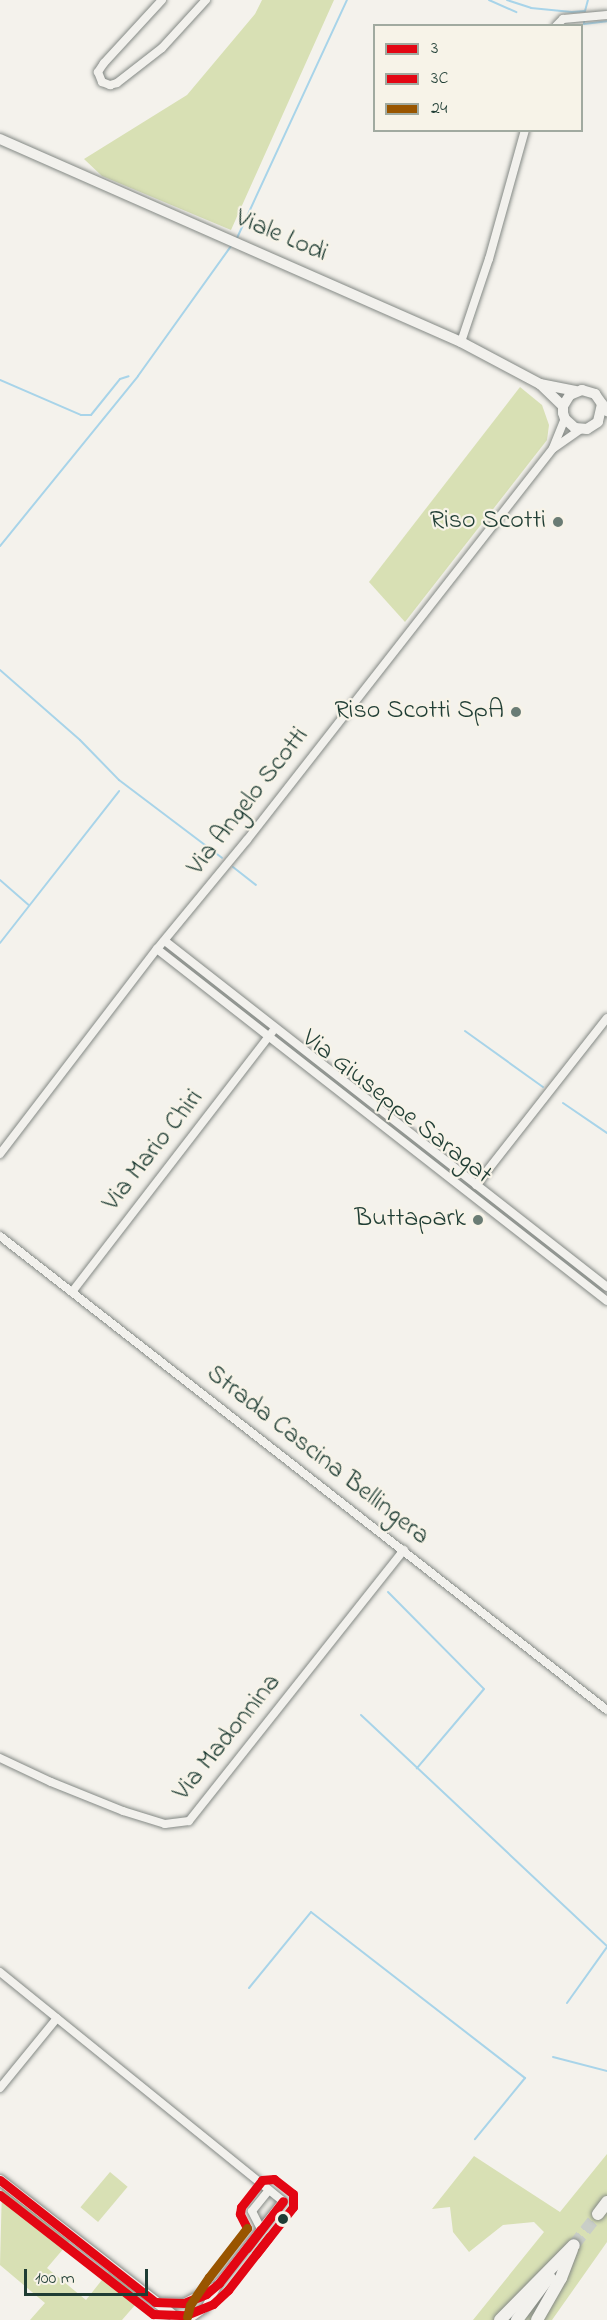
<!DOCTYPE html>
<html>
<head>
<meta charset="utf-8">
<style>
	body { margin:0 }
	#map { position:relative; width:607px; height:2320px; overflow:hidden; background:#f4f2ec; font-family:"Indie Flower",sans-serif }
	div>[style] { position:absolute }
	.green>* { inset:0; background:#d8e0b4; transform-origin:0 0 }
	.stream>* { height:2px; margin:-1px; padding:0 1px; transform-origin:1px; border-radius:1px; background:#a8d4e9 }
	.primary-tunnel>* { height:12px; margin-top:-6px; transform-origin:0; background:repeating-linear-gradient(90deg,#c9cec7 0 12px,transparent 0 18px) }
	.roads { filter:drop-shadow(0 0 2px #848985) drop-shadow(0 0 2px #848985) }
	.minor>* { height:8px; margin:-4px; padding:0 4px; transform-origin:4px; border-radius:4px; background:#f2f1ed }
	.tertiary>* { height:10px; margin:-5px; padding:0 5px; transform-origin:5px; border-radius:5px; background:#f2f1ed }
	.secondary>* { height:10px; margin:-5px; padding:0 5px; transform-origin:5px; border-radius:5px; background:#f2f1ed }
	.primary>* { height:12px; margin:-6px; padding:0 6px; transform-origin:6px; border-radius:6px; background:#f2f1ed }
	.bus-1>* { height:9px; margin:-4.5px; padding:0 4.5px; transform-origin:4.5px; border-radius:4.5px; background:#e30613 }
	.bus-2>* { height:9px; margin:-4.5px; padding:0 4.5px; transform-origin:4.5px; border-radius:4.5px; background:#e30613 }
	.bus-3>* { height:9px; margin:-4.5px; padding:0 4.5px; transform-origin:4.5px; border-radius:4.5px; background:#950 }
	.dots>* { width:16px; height:16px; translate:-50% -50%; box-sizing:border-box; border:3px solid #f7f3e8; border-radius:50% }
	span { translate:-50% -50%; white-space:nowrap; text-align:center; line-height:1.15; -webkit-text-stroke:4.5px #f7f3e8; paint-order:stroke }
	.street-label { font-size:26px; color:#1f3d34 }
	.poi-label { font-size:26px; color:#1f3d34 }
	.right { translate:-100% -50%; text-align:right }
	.legend { position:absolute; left:373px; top:24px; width:210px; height:108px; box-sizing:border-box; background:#f7f3e8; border:2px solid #a1aaa0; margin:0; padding:8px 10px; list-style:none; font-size:18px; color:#1f3d34 }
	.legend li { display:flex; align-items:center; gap:12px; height:30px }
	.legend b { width:30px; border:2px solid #a1aaa0 }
	.scale { position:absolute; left:24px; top:2269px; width:124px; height:27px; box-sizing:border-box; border:3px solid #1f3d34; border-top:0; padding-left:8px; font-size:18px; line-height:21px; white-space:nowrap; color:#1f3d34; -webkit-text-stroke:4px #f7f3e8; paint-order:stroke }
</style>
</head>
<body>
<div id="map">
	<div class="green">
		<div style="clip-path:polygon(262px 0,334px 0,231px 230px,102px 176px,84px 159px,187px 95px,255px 14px)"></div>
		<div style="clip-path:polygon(520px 387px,542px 405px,549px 425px,547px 440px,405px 622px,369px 582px)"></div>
		<div style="clip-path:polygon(607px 2154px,607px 2242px,552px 2320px,473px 2320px,544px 2232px,534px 2222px,503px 2225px,469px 2252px,453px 2232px,450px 2207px,432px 2209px,474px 2156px,560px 2212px)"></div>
		<div style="left:110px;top:2172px;width:23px;height:46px;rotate:40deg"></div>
		<div style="clip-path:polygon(2px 2187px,70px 2241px,47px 2268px,86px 2300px,109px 2271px,142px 2297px,122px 2320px,30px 2320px,45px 2303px,0 2265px)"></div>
	</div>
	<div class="stream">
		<div style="left:489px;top:0;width:30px;rotate:24deg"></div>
		<div style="left:507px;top:0;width:25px;rotate:18deg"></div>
		<div style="left:531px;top:8px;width:41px;rotate:5.6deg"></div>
		<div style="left:572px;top:12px;width:13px;rotate:-4deg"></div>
		<div style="left:585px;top:11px;width:11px;rotate:-75deg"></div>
		<div style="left:584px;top:21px;width:3px;rotate:90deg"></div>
		<div style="left:584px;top:24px;width:23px;rotate:-7deg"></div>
		<div style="left:237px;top:238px;width:262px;rotate:-65.2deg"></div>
		<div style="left:0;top:380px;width:88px;rotate:23.4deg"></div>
		<div style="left:81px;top:415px;width:10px"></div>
		<div style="left:91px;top:415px;width:46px;rotate:-51.1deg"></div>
		<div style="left:120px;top:379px;width:9px;rotate:-18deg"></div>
		<div style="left:0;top:546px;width:219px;rotate:-50.9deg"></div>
		<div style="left:138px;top:376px;width:160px;rotate:-54.4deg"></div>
		<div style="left:0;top:670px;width:106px;rotate:41.2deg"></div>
		<div style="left:80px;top:740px;width:56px;rotate:45.7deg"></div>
		<div style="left:119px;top:780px;width:129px;rotate:37.1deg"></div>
		<div style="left:233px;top:867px;width:29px;rotate:38deg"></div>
		<div style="left:0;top:880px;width:38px;rotate:41deg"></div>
		<div style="left:0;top:943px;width:193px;rotate:-51.9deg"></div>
		<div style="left:465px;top:1031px;width:96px;rotate:35.7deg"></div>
		<div style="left:563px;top:1103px;width:53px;rotate:34.3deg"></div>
		<div style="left:388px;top:1592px;width:136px;rotate:45.3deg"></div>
		<div style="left:484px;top:1689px;width:104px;rotate:130.3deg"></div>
		<div style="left:361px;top:1715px;width:337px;rotate:43.2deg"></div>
		<div style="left:249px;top:1988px;width:98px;rotate:-50.8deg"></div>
		<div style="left:311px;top:1912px;width:271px;rotate:37.8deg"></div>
		<div style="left:525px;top:2078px;width:79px;rotate:129.3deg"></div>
		<div style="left:567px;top:2003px;width:69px;rotate:-54.5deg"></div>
		<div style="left:553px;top:2057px;width:56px;rotate:14.5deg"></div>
	</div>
	<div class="primary-tunnel">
		<div style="left:574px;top:2245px;width:39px;rotate:-52deg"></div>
	</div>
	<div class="roads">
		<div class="minor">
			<div style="left:162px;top:0;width:86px;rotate:132.6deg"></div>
			<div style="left:104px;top:63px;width:11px;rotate:124deg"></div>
			<div style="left:98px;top:72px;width:11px;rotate:68deg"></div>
			<div style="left:102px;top:82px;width:9px;rotate:21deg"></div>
			<div style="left:110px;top:85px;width:7px;rotate:-16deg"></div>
			<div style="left:117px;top:83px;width:57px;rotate:-37.9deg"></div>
			<div style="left:162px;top:48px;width:65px;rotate:-47.5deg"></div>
			<div style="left:556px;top:26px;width:10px;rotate:-45deg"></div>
			<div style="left:563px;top:19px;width:44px;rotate:-5.2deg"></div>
			<div style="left:461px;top:342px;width:88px;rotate:-71.4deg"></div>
			<div style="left:489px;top:259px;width:134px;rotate:-74.4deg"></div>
			<div style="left:554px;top:448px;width:33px;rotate:-35deg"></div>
			<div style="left:165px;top:941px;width:561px;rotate:38.05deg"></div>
			<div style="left:157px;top:949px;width:571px;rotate:38.03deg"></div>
			<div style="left:0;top:1154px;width:258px;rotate:-52.6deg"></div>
			<div style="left:157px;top:949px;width:141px;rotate:-50.5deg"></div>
			<div style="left:247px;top:840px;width:497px;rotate:-52deg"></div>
			<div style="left:553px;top:448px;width:31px;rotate:-68deg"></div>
			<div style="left:476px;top:1185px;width:212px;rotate:-51.9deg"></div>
			<div style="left:0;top:1236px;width:770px;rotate:37.99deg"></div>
			<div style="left:72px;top:1292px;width:329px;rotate:-52.4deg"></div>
			<div style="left:0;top:1758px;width:56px;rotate:25.2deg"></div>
			<div style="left:51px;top:1782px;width:78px;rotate:21.9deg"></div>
			<div style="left:123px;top:1811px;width:44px;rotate:17.2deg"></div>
			<div style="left:165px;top:1824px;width:24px;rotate:-7deg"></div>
			<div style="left:189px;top:1821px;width:346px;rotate:-51.6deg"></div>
			<div style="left:0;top:1972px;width:364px;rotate:39deg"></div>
			<div style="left:283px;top:2201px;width:104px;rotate:128deg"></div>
			<div style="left:219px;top:2283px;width:29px;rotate:119deg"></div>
			<div style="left:205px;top:2308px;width:21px;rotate:145deg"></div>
			<div style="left:0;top:2088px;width:90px;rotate:-50.8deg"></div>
			<div style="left:261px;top:2229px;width:20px;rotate:-117deg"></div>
			<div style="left:252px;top:2211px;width:27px;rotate:-51deg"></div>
			<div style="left:157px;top:2302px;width:27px;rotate:2deg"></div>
			<div style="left:184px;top:2303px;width:34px;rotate:-28deg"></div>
		</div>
		<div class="tertiary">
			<div style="left:0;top:139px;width:504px;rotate:23.77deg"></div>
			<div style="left:461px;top:342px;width:89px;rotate:28deg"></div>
			<div style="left:540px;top:384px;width:32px;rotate:44deg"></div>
			<div style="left:540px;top:384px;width:36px;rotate:11deg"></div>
			<div style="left:602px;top:404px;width:18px;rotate:103deg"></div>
			<div style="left:598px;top:422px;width:13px;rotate:148deg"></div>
			<div style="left:587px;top:429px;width:12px;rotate:-175deg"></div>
			<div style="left:575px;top:428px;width:13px;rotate:-138deg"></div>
			<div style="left:565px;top:419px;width:6px;rotate:-108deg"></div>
			<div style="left:563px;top:413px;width:7px;rotate:-90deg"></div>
			<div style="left:563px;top:406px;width:13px;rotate:-58deg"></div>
			<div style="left:570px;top:395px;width:13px;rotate:-23deg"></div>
			<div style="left:582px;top:390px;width:14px;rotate:17deg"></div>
			<div style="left:595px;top:394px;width:21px;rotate:55deg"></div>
		</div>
		<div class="secondary">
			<div style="left:0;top:2180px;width:227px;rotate:38deg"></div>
		</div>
		<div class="primary">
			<div style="left:598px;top:2214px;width:15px;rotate:-53deg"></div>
			<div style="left:500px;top:2320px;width:105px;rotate:-45.4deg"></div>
			<div style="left:517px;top:2320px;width:54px;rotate:-53.3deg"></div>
			<div style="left:537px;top:2320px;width:48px;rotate:-60.3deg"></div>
			<div style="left:561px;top:2278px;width:31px;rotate:-69deg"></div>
		</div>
	</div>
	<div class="bus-1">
		<div style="left:0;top:2180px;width:197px;rotate:38.2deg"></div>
		<div style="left:155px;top:2302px;width:29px;rotate:2deg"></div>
		<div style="left:184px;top:2303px;width:24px;rotate:-22deg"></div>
		<div style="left:206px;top:2294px;width:17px;rotate:-40deg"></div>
		<div style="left:219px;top:2283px;width:68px;rotate:-52.1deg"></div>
		<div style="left:247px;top:2248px;width:59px;rotate:-52.5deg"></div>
	</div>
	<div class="bus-2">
		<div style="left:0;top:2195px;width:194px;rotate:37.9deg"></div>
		<div style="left:153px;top:2314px;width:33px;rotate:2deg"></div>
		<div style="left:186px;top:2315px;width:29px;rotate:-22deg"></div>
		<div style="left:213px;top:2304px;width:21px;rotate:-43deg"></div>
		<div style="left:228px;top:2290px;width:68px;rotate:-52.1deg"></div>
		<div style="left:247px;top:2228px;width:16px;rotate:-117deg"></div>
		<div style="left:240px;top:2214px;width:7px;rotate:-82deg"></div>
		<div style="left:241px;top:2207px;width:34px;rotate:-52deg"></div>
		<div style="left:262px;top:2180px;width:12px;rotate:-5deg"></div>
		<div style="left:274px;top:2179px;width:24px;rotate:38deg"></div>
		<div style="left:293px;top:2194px;width:13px;rotate:90deg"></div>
		<div style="left:293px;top:2207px;width:60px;rotate:128.2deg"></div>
	</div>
	<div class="bus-3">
		<div style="left:187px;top:2317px;width:12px;rotate:-76deg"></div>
		<div style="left:190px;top:2305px;width:34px;rotate:-56deg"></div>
		<div style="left:209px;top:2277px;width:62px;rotate:-52.2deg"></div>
	</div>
	<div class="dots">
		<div style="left:558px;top:522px;background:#6a7c74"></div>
		<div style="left:516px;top:712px;background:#6a7c74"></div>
		<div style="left:478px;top:1220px;background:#6a7c74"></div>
		<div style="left:283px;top:2219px;background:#1f3d34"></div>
	</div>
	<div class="street-label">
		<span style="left:281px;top:237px;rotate:23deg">Viale Lodi</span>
		<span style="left:249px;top:802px;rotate:-52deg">Via Angelo Scotti</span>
		<span style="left:396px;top:1108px;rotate:38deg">Via Giuseppe Saragat</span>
		<span style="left:154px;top:1151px;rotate:-52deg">Via Mario Chiri</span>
		<span style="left:317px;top:1456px;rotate:38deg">Strada Cascina Bellingera</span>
		<span style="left:228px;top:1738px;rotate:-51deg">Via Madonnina</span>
	</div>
	<div class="poi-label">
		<span class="right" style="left:546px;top:522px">Riso Scotti</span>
		<span class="right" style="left:504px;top:712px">Riso Scotti SpA</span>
		<span class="right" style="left:466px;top:1220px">Buttapark</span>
	</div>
	<ul class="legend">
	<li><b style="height:8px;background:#e30613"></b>3</li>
	<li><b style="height:8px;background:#e30613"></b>3C</li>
	<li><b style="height:8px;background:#950"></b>24</li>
	</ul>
	<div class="scale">100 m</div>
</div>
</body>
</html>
